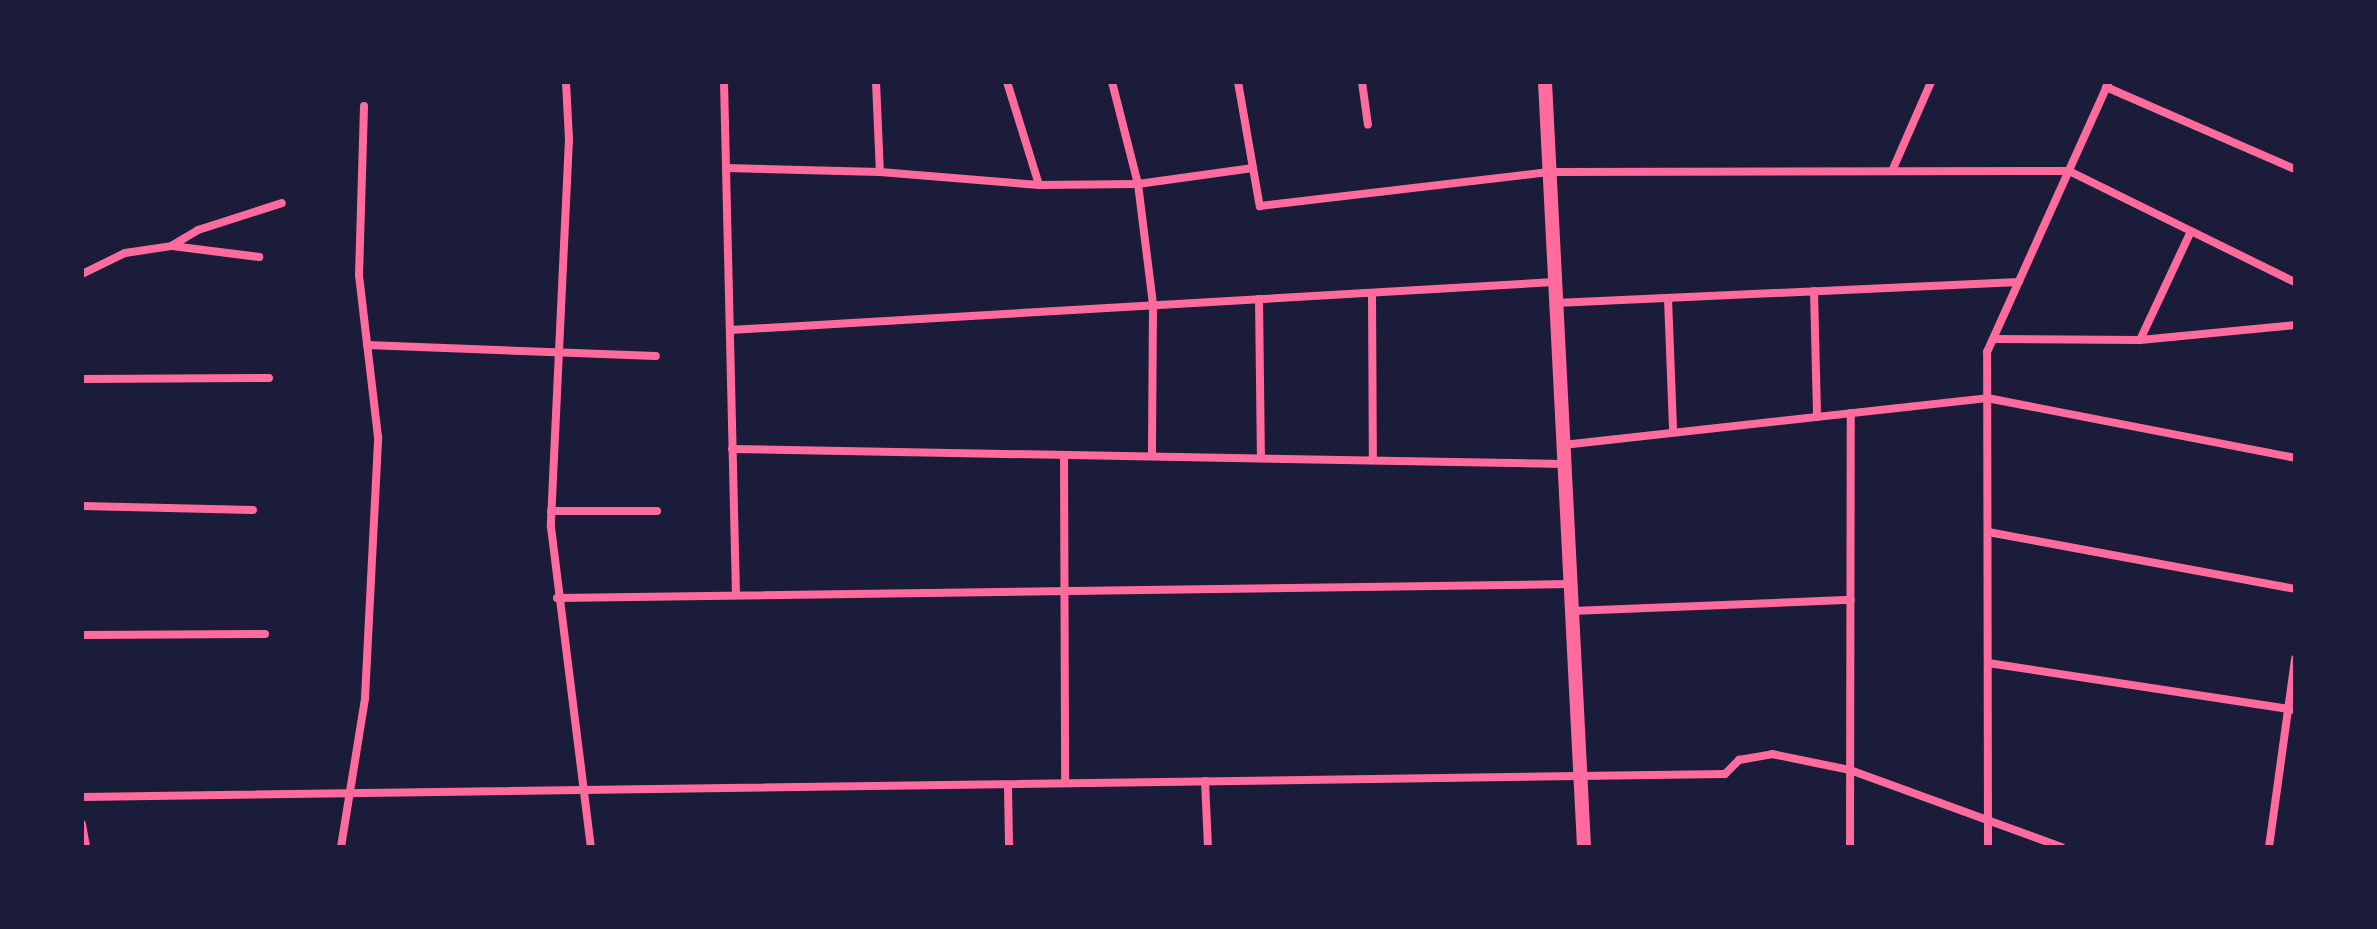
<!DOCTYPE html>
<html>
<head>
<meta charset="utf-8">
<style>
	body { margin:0 }
	#map { position:relative; width:2377px; height:929px; overflow:hidden; background:#1b1b3a; font-family:"Sofia Sans Condensed",sans-serif }
	div>[style] { position:absolute }
	.minor>* { height:8px; margin:-4px; padding:0 4px; transform-origin:4px; border-radius:4px; background:#ff6b9d }
	.tertiary>* { height:14px; margin:-7px; padding:0 7px; transform-origin:7px; border-radius:7px; background:#ff6b9d }
	span { translate:-50% -50%; white-space:nowrap; text-align:center; line-height:1.15; -webkit-text-stroke:6px #1b1b3a; paint-order:stroke }
	.frame { position:absolute; inset:0; border:84px solid #1b1b3a; pointer-events:none }
</style>
</head>
<body>
<div id="map">
	<div class="minor">
		<div style="left:566px;top:82px;width:57px;rotate:87deg"></div>
		<div style="left:569px;top:139px;width:388px;rotate:92.7deg"></div>
		<div style="left:551px;top:527px;width:322px;rotate:82.9deg"></div>
		<div style="left:724px;top:82px;width:513px;rotate:88.66deg"></div>
		<div style="left:876px;top:82px;width:90px;rotate:87.5deg"></div>
		<div style="left:1007px;top:82px;width:108px;rotate:72.7deg"></div>
		<div style="left:1112px;top:82px;width:105px;rotate:75.7deg"></div>
		<div style="left:1138px;top:184px;width:122px;rotate:82.9deg"></div>
		<div style="left:1153px;top:305px;width:151px;rotate:90.4deg"></div>
		<div style="left:1238px;top:82px;width:87px;rotate:80.1deg"></div>
		<div style="left:1362px;top:82px;width:43px;rotate:82.1deg"></div>
		<div style="left:2106px;top:87px;width:206px;rotate:23.5deg"></div>
		<div style="left:726px;top:168px;width:154px;rotate:1.5deg"></div>
		<div style="left:880px;top:172px;width:160px;rotate:4.7deg"></div>
		<div style="left:1039px;top:185px;width:99px;rotate:-0.6deg"></div>
		<div style="left:1138px;top:184px;width:116px;rotate:-7.9deg"></div>
		<div style="left:1253px;top:168px;width:39px;rotate:80deg"></div>
		<div style="left:1260px;top:206px;width:291px;rotate:-6.7deg"></div>
		<div style="left:1549px;top:172px;width:520px;rotate:-0.11deg"></div>
		<div style="left:2069px;top:171px;width:252px;rotate:26.2deg"></div>
		<div style="left:1892px;top:171px;width:97px;rotate:-66.3deg"></div>
		<div style="left:173px;top:245px;width:29px;rotate:-31deg"></div>
		<div style="left:198px;top:230px;width:88px;rotate:-17.8deg"></div>
		<div style="left:82px;top:274px;width:48px;rotate:-26deg"></div>
		<div style="left:125px;top:253px;width:48px;rotate:-8.5deg"></div>
		<div style="left:172px;top:246px;width:88px;rotate:7.2deg"></div>
		<div style="left:1814px;top:291px;width:126px;rotate:88.6deg"></div>
		<div style="left:1372px;top:293px;width:167px;rotate:89.7deg"></div>
		<div style="left:1668px;top:298px;width:133px;rotate:87.8deg"></div>
		<div style="left:1259px;top:299px;width:159px;rotate:89.3deg"></div>
		<div style="left:1556px;top:303px;width:463px;rotate:-2.6deg"></div>
		<div style="left:730px;top:330px;width:826px;rotate:-3.33deg"></div>
		<div style="left:1995px;top:339px;width:145px;rotate:0.4deg"></div>
		<div style="left:2140px;top:340px;width:156px;rotate:-5.5deg"></div>
		<div style="left:2140px;top:340px;width:120px;rotate:-64.9deg"></div>
		<div style="left:367px;top:345px;width:289px;rotate:2.2deg"></div>
		<div style="left:82px;top:379px;width:187px;rotate:-0.3deg"></div>
		<div style="left:1563px;top:445px;width:427px;rotate:-6.3deg"></div>
		<div style="left:1987px;top:398px;width:314px;rotate:11deg"></div>
		<div style="left:732px;top:449px;width:832px;rotate:1.03deg"></div>
		<div style="left:1064px;top:455px;width:328px;rotate:89.8deg"></div>
		<div style="left:82px;top:506px;width:171px;rotate:1.3deg"></div>
		<div style="left:551px;top:511px;width:106px"></div>
		<div style="left:1988px;top:532px;width:312px;rotate:10.5deg"></div>
		<div style="left:557px;top:598px;width:1014px;rotate:-0.79deg"></div>
		<div style="left:1572px;top:611px;width:279px;rotate:-2.3deg"></div>
		<div style="left:82px;top:635px;width:183px;rotate:-0.3deg"></div>
		<div style="left:1988px;top:663px;width:311px;rotate:8.7deg"></div>
		<div style="left:1205px;top:781px;width:66px;rotate:87.4deg"></div>
		<div style="left:1008px;top:787px;width:60px;rotate:89deg"></div>
		<div style="left:82px;top:797px;width:1643px;rotate:-0.8deg"></div>
		<div style="left:1725px;top:774px;width:20px;rotate:-45deg"></div>
		<div style="left:1739px;top:760px;width:34px;rotate:-10deg"></div>
		<div style="left:1772px;top:754px;width:80px;rotate:11.6deg"></div>
		<div style="left:1850px;top:770px;width:225px;rotate:20deg"></div>
		<div style="left:82px;top:824px;width:23px;rotate:80deg"></div>
		<div style="left:341px;top:847px;width:151px;rotate:-80.8deg"></div>
		<div style="left:365px;top:698px;width:261px;rotate:-87.1deg"></div>
		<div style="left:378px;top:437px;width:163px;rotate:-96.7deg"></div>
		<div style="left:359px;top:275px;width:169px;rotate:-88.3deg"></div>
		<div style="left:1850px;top:847px;width:434px;rotate:-89.9deg"></div>
		<div style="left:1988px;top:847px;width:495px;rotate:-90.1deg"></div>
		<div style="left:1987px;top:352px;width:296px;rotate:-65.7deg"></div>
		<div style="left:2269px;top:847px;width:190px;rotate:-82.1deg"></div>
	</div>
	<div class="tertiary">
		<div style="left:1545px;top:82px;width:766px;rotate:87.08deg"></div>
	</div>
	<div class="frame"></div>
</div>
</body>
</html>
